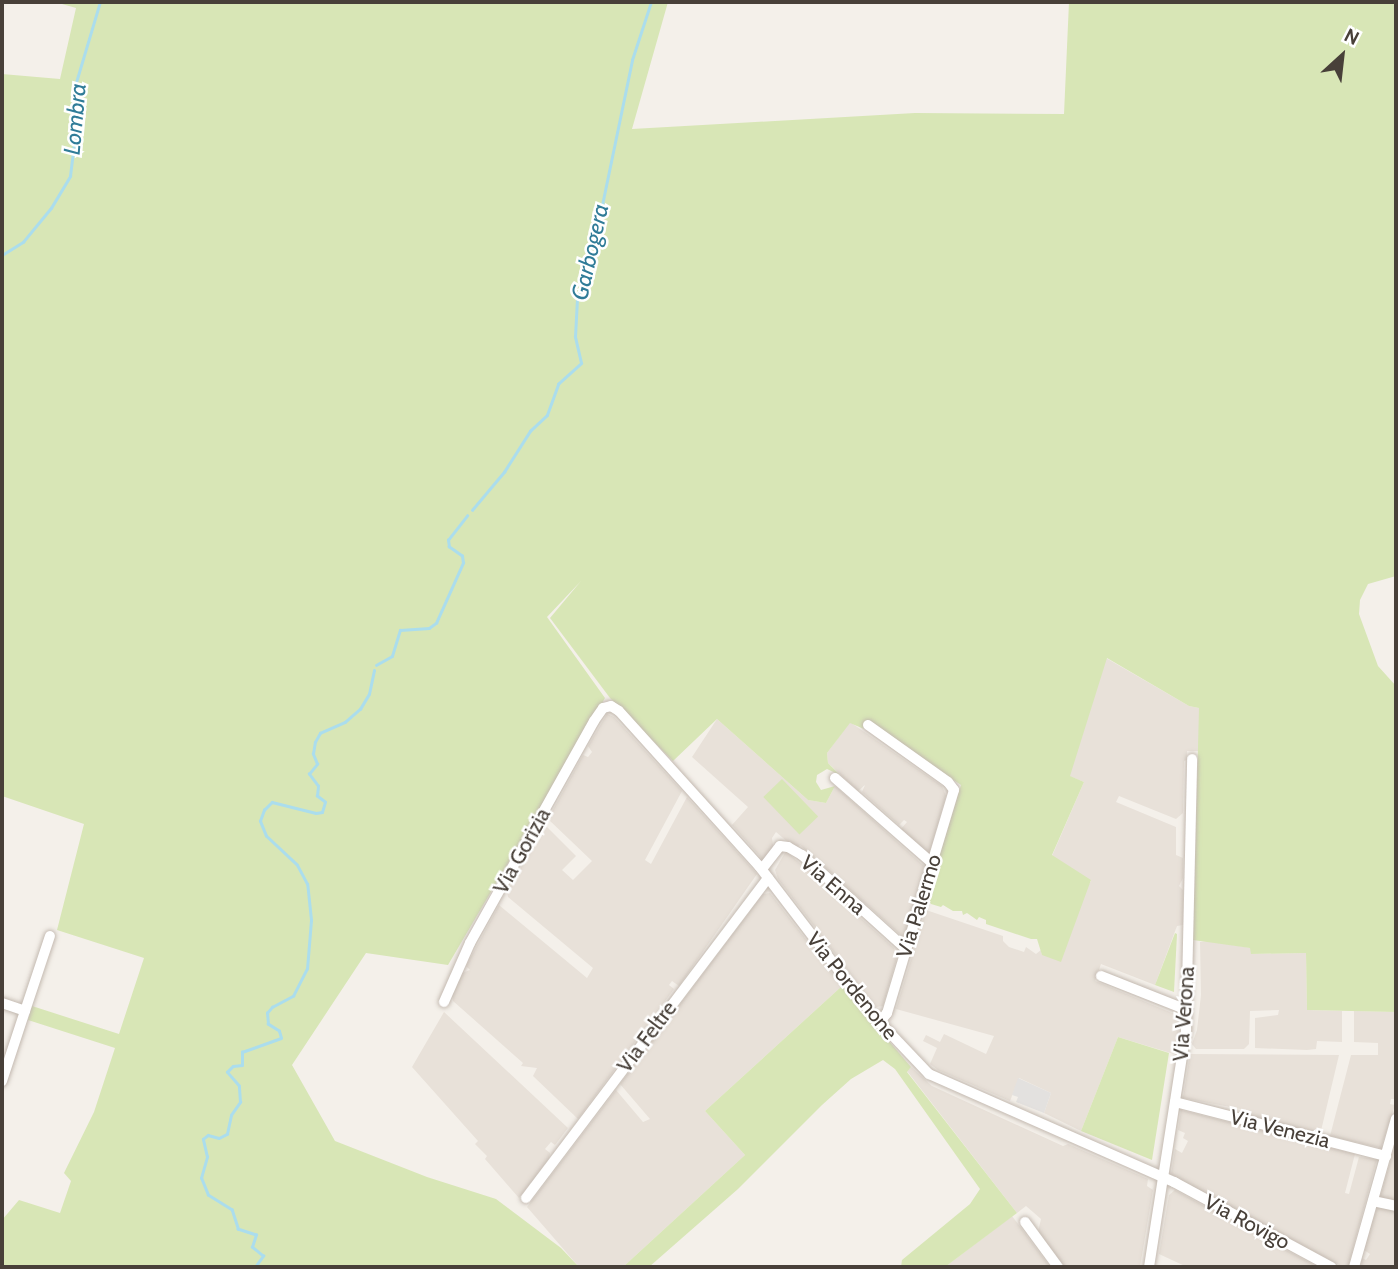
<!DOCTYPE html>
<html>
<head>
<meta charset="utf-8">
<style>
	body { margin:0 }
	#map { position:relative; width:1398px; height:1269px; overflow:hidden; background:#f4f0ea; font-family:Cabin,sans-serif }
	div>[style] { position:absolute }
	.residential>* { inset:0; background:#e8e1d9 }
	.green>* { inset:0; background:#d8e6b6; transform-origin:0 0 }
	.parking>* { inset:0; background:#e3e1df }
	.stream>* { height:2.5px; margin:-1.25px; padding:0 1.25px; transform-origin:1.25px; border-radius:1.25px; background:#abdded }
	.roads { filter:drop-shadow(0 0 2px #c3b9b0) drop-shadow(0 0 2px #c3b9b0) }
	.minor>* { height:10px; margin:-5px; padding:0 5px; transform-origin:5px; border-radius:5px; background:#fff }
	span { translate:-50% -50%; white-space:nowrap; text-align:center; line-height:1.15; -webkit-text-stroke:5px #fff; paint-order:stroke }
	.street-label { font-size:21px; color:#484039 }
	.water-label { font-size:23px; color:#307c98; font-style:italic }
	.frame { position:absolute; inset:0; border:4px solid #484039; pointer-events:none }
	.north { position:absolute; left:1307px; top:21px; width:70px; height:70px; -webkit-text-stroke:5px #fff; paint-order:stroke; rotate:27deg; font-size:19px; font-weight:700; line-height:28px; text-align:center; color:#484039 }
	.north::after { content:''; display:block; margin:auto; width:24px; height:32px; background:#484039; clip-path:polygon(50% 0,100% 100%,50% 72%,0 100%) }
</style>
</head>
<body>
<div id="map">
	<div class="residential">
		<div style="clip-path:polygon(1106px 658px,1189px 706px,1199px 708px,1200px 751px,1187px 751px,1187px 760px,1184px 761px,1183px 813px,1176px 819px,1119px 796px,1116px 802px,1176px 827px,1176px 855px,1183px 858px,1183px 878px,1179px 886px,1183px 890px,1183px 925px,1177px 926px,1155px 985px,1101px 964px,1095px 981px,1177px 1015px,1180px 1024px,1174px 1054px,1118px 1037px,1081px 1131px,1044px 1113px,1051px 1093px,1019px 1078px,1010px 1101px,938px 1070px,930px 1064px,937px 1048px,923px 1041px,926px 1035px,940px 1042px,944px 1034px,986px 1054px,994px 1036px,896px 1009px,926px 910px,1003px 936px,1003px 941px,1009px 947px,1024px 952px,1026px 947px,1036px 954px,1041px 950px,1042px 955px,1091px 881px,1052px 856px,1084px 782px,1069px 776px)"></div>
		<div style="clip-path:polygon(607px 714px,614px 717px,682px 791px,645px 860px,651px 864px,687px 797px,757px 874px,679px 986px,672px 981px,669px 985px,674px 989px,578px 1119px,533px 1076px,537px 1068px,521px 1066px,523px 1063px,453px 1001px,452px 994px,462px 973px,470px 970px,466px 966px,499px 905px,587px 978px,593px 968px,508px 897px,507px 892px,545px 825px,576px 856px,562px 870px,573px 880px,592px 861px,548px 819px,583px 755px,588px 757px,592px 752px,588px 746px)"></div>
		<div style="clip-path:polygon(717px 719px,808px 800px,826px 803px,835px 786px,924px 866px,904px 938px,818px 861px,816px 856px,814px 858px,800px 845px,796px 849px,776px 832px,772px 838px,773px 846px,764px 861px,732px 825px,748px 807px,692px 757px)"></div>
		<div style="clip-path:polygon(850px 722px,942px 786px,946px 796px,930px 851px,926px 852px,901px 829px,907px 822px,904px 820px,899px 825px,862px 792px,865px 785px,858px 791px,828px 763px,827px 753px)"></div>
		<div style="clip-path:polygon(786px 851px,894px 948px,897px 957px,883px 1006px,876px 1007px,778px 879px,775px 870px)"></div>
		<div style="clip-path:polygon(770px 893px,842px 986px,705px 1111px,745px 1155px,623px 1267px,579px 1267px,527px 1207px,616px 1090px,643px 1122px,650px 1119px,620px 1084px,763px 894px)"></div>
		<div style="clip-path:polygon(1208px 941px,1251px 948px,1251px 954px,1306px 953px,1307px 1010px,1342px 1011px,1342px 1042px,1317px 1041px,1316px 1049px,1307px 1050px,1255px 1048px,1255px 1018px,1278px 1015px,1279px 1010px,1250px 1011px,1249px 1044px,1244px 1049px,1196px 1049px,1192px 1044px,1197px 1030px,1201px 995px,1200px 942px)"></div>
		<div style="clip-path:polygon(1354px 1011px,1396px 1012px,1396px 1099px,1391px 1099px,1390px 1104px,1395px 1105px,1381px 1148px,1330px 1136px,1351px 1055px,1378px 1055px,1378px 1043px,1354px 1042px)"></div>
		<div style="clip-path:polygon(444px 1012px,568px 1128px,555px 1145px,551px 1142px,545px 1149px,550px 1153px,549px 1159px,519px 1198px,485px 1159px,487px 1156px,475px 1144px,478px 1141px,412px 1067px)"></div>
		<div style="clip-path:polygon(1190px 1054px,1339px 1055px,1320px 1135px,1246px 1114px,1246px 1110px,1183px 1098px)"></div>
		<div style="clip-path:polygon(911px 1067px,932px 1086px,1063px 1146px,1068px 1144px,1148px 1179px,1147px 1186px,1153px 1190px,1140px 1267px,1065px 1267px,1038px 1232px,1041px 1219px,1026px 1206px,1017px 1213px,907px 1071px)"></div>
		<div style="clip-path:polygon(1181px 1110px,1355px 1154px,1345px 1193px,1349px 1194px,1359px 1157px,1377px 1159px,1348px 1267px,1343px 1267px,1171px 1175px,1175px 1149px,1182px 1153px,1188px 1141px,1183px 1138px,1185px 1133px,1178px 1130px)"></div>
		<div style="clip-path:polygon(1396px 1141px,1396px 1202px,1380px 1197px)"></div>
		<div style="clip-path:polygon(1175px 1190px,1231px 1221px,1318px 1267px,1187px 1267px,1159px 1254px,1169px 1195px)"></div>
		<div style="clip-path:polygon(1377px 1207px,1396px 1209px,1396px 1267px,1361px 1267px,1362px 1258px,1366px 1260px,1370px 1254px,1364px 1250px)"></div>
		<div style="clip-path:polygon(1012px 1216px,1050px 1267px,945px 1267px)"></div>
	</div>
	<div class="green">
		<div style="clip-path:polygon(55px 2px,668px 2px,632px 129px,915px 113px,1064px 114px,1069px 2px,1396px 2px,1396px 576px,1368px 584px,1360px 600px,1359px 614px,1378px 666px,1396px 686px,1396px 1012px,1307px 1010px,1306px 953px,1251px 954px,1250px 948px,1193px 940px,1199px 708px,1189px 706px,1107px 658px,1070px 776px,1084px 782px,1052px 855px,1091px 880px,1061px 962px,1042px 955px,1037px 939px,1031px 939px,986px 924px,986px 920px,979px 917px,977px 920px,967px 913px,963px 915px,962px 911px,953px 911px,943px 905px,941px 907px,931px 904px,929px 901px,933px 888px,930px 886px,961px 785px,871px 724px,863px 726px,864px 729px,850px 723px,827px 753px,828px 763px,840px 775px,827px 769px,817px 775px,816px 782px,821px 790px,835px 786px,826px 803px,808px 800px,717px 719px,673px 761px,610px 698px,550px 618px,581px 581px,547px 617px,605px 698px,448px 965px,366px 953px,292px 1065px,335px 1141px,427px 1177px,496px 1199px,561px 1248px,579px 1267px,2px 1267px,2px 1220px,19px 1200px,60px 1213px,71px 1181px,64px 1173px,94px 1112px,115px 1048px,28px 1020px,32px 1006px,119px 1034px,144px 958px,57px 930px,84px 824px,2px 796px,2px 74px,60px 79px,76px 8px)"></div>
		<div style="left:782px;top:779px;width:52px;height:26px;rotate:46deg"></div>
		<div style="clip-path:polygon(1175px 933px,1177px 934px,1174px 992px,1155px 985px)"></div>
		<div style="clip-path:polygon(842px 986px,911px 1067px,907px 1072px,1017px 1213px,945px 1267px,901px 1267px,902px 1260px,970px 1204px,980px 1189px,895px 1069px,883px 1060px,851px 1079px,822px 1105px,738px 1189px,649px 1267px,623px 1267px,745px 1155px,705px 1111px)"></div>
		<div style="clip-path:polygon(1118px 1037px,1169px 1053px,1152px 1160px,1081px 1131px)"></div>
	</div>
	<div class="parking">
		<div style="clip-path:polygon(1018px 1078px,1051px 1093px,1044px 1113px,1016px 1102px,1018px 1097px,1012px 1095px)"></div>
	</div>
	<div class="stream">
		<div style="left:2px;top:255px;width:25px;rotate:-32deg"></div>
		<div style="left:23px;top:242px;width:44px;rotate:-50.5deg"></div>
		<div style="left:51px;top:208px;width:37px;rotate:-59deg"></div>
		<div style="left:70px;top:176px;width:39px;rotate:-83deg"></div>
		<div style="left:75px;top:137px;width:48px;rotate:-91.2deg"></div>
		<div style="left:74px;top:89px;width:91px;rotate:-73.4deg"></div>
		<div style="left:472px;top:510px;width:50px;rotate:-49.9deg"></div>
		<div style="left:504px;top:472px;width:49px;rotate:-57.6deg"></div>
		<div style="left:530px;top:431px;width:23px;rotate:-43deg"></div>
		<div style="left:547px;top:415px;width:33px;rotate:-70deg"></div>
		<div style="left:558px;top:384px;width:31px;rotate:-42deg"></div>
		<div style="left:581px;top:363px;width:27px;rotate:-103deg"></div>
		<div style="left:575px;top:337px;width:37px;rotate:-87deg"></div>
		<div style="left:577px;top:300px;width:93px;rotate:-75.1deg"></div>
		<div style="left:601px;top:210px;width:153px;rotate:-78.3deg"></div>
		<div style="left:632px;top:60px;width:61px;rotate:-71.9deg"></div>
		<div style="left:376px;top:665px;width:18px;rotate:-29deg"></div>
		<div style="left:392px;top:656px;width:27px;rotate:-73deg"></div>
		<div style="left:400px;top:630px;width:29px;rotate:-4deg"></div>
		<div style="left:429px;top:628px;width:9px;rotate:-36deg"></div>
		<div style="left:436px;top:623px;width:66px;rotate:-65.8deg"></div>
		<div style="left:463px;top:563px;width:7px;rotate:-98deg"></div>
		<div style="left:462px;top:556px;width:16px;rotate:-145deg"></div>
		<div style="left:449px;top:547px;width:7px;rotate:-98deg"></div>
		<div style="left:448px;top:540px;width:31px;rotate:-52deg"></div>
		<div style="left:255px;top:1267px;width:14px;rotate:-54deg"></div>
		<div style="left:263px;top:1256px;width:14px;rotate:-141deg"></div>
		<div style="left:252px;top:1247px;width:13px;rotate:-72deg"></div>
		<div style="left:256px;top:1235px;width:19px;rotate:-162deg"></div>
		<div style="left:238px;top:1229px;width:20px;rotate:-108deg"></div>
		<div style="left:232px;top:1210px;width:28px;rotate:-148deg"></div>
		<div style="left:208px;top:1195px;width:18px;rotate:-112deg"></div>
		<div style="left:201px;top:1178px;width:22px;rotate:-74deg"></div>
		<div style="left:207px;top:1157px;width:18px;rotate:-103deg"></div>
		<div style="left:203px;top:1139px;width:6px;rotate:-39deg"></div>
		<div style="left:208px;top:1135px;width:11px;rotate:15deg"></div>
		<div style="left:219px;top:1138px;width:9px;rotate:-27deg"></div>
		<div style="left:227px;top:1134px;width:19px;rotate:-78deg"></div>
		<div style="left:231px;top:1115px;width:16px;rotate:-55deg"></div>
		<div style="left:240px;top:1102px;width:16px;rotate:-94deg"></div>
		<div style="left:239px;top:1086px;width:18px;rotate:-131deg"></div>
		<div style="left:227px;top:1072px;width:8px;rotate:-45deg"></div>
		<div style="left:233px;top:1066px;width:9px;rotate:-6deg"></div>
		<div style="left:242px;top:1065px;width:13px;rotate:-90deg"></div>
		<div style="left:242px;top:1052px;width:41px;rotate:-19.7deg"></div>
		<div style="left:281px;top:1038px;width:7px;rotate:-106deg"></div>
		<div style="left:279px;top:1031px;width:13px;rotate:-148deg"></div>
		<div style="left:268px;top:1024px;width:11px;rotate:-95deg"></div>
		<div style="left:267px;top:1013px;width:8px;rotate:-50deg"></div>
		<div style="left:272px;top:1007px;width:24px;rotate:-28deg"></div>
		<div style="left:293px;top:996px;width:30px;rotate:-63deg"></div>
		<div style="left:307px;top:969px;width:49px;rotate:-85.3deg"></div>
		<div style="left:311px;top:920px;width:36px;rotate:-96deg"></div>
		<div style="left:307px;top:884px;width:21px;rotate:-118deg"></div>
		<div style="left:297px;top:865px;width:42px;rotate:-136.9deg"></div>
		<div style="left:266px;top:836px;width:16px;rotate:-112deg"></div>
		<div style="left:260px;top:821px;width:12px;rotate:-70deg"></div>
		<div style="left:264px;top:810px;width:11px;rotate:-45deg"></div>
		<div style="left:272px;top:802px;width:45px;rotate:14deg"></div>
		<div style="left:316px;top:813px;width:6px;rotate:-9deg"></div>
		<div style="left:322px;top:812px;width:10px;rotate:-73deg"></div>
		<div style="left:325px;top:802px;width:10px;rotate:-143deg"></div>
		<div style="left:317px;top:796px;width:10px;rotate:-84deg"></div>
		<div style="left:318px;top:786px;width:15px;rotate:-127deg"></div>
		<div style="left:309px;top:774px;width:13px;rotate:-51deg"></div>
		<div style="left:317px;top:764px;width:11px;rotate:-112deg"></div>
		<div style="left:313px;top:754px;width:12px;rotate:-81deg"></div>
		<div style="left:315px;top:742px;width:10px;rotate:-61deg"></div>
		<div style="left:320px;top:733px;width:27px;rotate:-24deg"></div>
		<div style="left:345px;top:722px;width:20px;rotate:-41deg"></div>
		<div style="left:360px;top:709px;width:17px;rotate:-59deg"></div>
		<div style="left:369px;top:694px;width:24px;rotate:-78deg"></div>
	</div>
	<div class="roads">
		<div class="minor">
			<div style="left:868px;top:725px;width:98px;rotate:35.5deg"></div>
			<div style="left:948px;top:782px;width:10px;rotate:53deg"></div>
			<div style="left:954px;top:790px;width:233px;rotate:106.7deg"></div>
			<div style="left:887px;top:1013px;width:13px;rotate:129deg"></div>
			<div style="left:835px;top:778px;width:129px;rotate:41.2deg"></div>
			<div style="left:762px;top:869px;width:29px;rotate:-52deg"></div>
			<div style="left:780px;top:846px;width:8px;rotate:7deg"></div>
			<div style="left:788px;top:847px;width:16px;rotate:30deg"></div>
			<div style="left:802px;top:855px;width:140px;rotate:42.1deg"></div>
			<div style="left:1101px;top:976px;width:92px;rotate:21.6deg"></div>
			<div style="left:444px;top:1002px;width:64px;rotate:-66.2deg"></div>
			<div style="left:470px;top:943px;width:254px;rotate:-60.8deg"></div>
			<div style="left:594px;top:721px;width:16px;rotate:-55deg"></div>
			<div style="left:603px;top:708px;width:8px;rotate:-14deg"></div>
			<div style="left:611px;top:706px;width:9px;rotate:32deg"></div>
			<div style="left:619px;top:711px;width:209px;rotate:47.9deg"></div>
			<div style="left:759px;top:866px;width:186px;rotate:52.6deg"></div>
			<div style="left:872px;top:1014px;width:83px;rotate:46.5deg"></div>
			<div style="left:929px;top:1074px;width:268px;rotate:23.8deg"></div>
			<div style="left:1174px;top:1182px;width:179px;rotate:28.4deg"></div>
			<div style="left:2px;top:1003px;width:24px;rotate:19deg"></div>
			<div style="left:25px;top:1011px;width:74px;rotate:108.2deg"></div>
			<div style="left:25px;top:1011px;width:79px;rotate:-71.6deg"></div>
			<div style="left:1175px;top:1102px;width:218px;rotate:14.4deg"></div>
			<div style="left:526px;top:1198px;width:401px;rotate:-52.9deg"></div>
			<div style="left:1373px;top:1201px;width:24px;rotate:12deg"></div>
			<div style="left:1025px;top:1222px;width:56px;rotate:53.7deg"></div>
			<div style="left:1149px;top:1267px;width:239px;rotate:-81.1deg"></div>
			<div style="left:1186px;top:1031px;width:272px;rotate:-88.7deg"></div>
			<div style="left:1354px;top:1267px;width:154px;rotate:-74.2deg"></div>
		</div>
	</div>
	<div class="street-label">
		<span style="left:522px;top:851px;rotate:-61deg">Via Gorizia</span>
		<span style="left:833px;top:885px;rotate:41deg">Via Enna</span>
		<span style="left:919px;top:906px;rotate:-73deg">Via Palermo</span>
		<span style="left:852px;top:986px;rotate:51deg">Via Pordenone</span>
		<span style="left:1184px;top:1014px;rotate:-86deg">Via Verona</span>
		<span style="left:647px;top:1037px;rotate:-53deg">Via Feltre</span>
		<span style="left:1280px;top:1129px;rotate:14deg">Via Venezia</span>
		<span style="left:1247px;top:1222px;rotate:28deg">Via Rovigo</span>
	</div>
	<div class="water-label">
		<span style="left:75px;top:119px;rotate:-85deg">Lombra</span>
		<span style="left:590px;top:252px;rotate:-77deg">Garbogera</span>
	</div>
	<div class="frame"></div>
	<div class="north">N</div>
</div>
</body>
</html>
